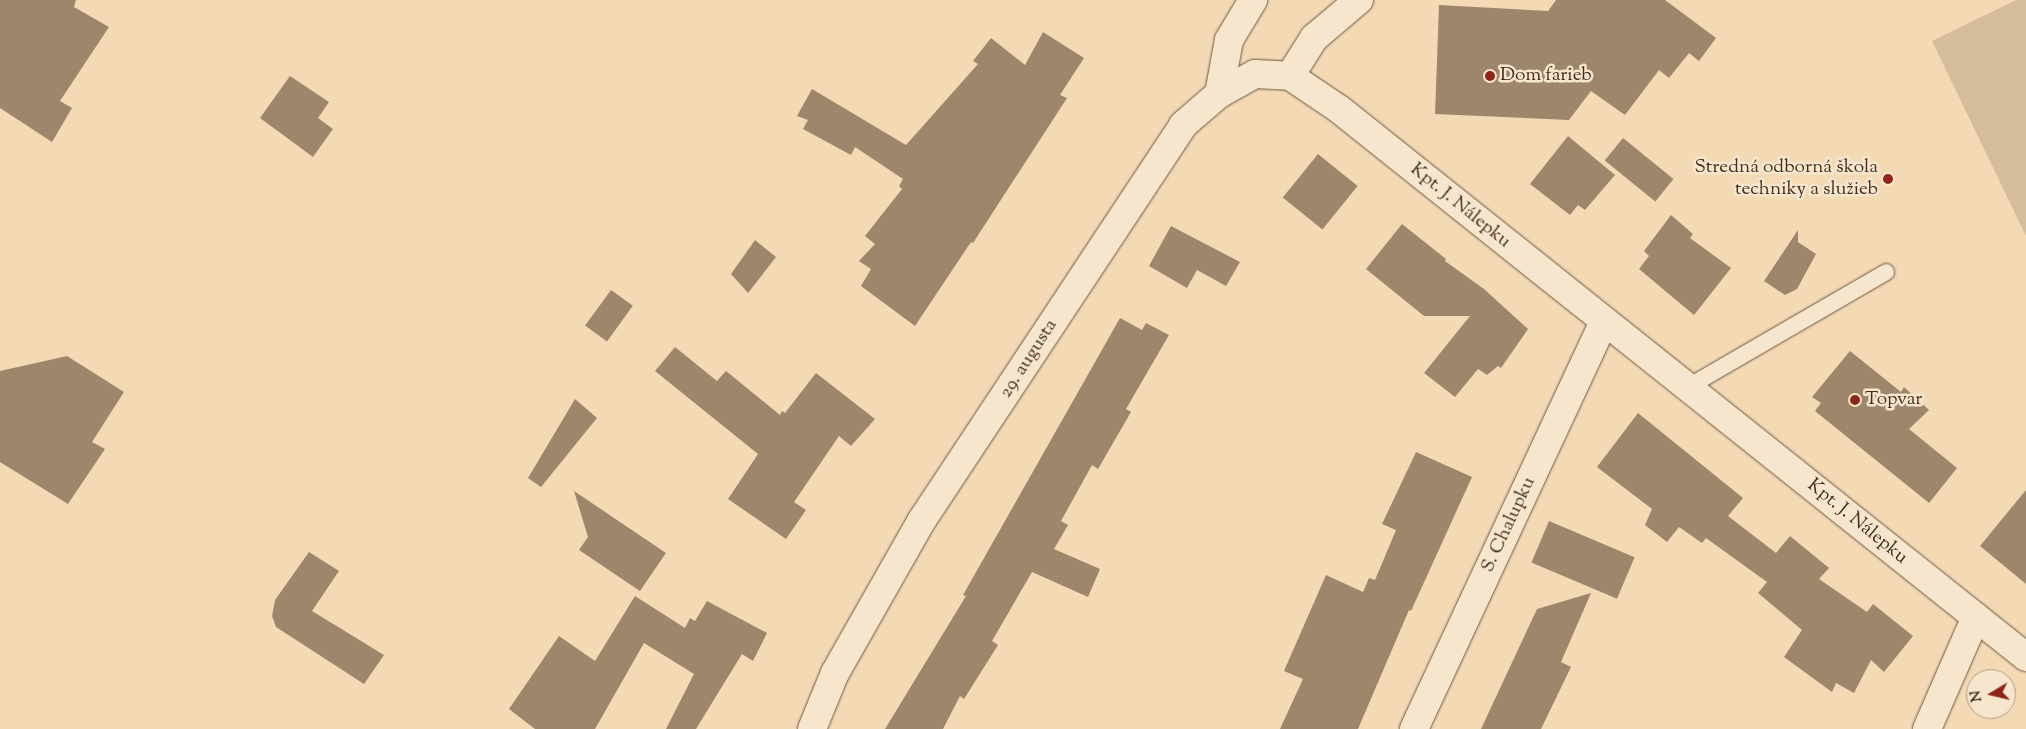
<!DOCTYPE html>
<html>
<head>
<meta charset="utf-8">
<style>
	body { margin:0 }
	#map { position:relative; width:2026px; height:729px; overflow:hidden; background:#f3d9b4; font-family:"Sorts Mill Goudy",serif }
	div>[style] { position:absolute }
	.green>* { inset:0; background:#d5bc9a }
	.building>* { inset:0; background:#9e866c; transform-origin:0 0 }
	.roads { filter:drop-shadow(0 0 1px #6e5744) drop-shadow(0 0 1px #6e5744) }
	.service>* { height:16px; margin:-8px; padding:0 8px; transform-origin:8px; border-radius:8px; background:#f7e6ce }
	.minor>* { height:28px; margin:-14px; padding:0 14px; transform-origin:14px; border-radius:14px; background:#f7e6ce }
	.dots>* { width:14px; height:14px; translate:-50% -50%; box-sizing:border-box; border:2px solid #f7e6ce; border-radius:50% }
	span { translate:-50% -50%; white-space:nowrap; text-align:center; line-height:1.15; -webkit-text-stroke:5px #f7e6ce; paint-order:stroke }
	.poi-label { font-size:19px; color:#422c1e }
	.left { translate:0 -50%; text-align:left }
	.right { translate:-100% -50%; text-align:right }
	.street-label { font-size:19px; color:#422c1e }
	.north { position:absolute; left:1966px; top:669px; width:50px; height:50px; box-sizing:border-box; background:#f7e6ce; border:1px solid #af9c88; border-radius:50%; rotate:261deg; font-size:14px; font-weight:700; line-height:20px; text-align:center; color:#422c1e }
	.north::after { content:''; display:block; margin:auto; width:18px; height:22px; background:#8f2418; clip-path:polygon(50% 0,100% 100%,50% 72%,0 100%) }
</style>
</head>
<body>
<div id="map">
	<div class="green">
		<div style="clip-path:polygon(2016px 0,2026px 0,2026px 236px,1932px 41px)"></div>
	</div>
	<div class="building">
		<div style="clip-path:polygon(0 0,76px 0,74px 7px,109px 27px,60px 101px,72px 108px,52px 142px,0 108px)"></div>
		<div style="clip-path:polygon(1556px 0,1665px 0,1716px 38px,1699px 61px,1689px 53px,1669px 78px,1659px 70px,1625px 115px,1591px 91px,1569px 120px,1435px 114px,1439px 5px,1548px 11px)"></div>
		<div style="clip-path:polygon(1043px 32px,1084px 58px,1060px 95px,1067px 98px,973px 243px,971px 242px,915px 326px,861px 286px,871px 269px,859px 261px,875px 244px,865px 236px,902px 189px,899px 186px,903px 179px,855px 147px,851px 155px,803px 129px,808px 120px,797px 116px,812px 89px,906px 145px,978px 64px,973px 61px,991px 38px,1025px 65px)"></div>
		<div style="clip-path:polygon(290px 76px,329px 102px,318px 118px,333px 129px,313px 157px,260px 118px)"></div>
		<div style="clip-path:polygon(1568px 136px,1615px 175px,1585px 210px,1578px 205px,1570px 215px,1530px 184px)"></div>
		<div style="left:1623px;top:138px;width:65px;height:29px;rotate:39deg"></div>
		<div style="left:1318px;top:154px;width:51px;height:56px;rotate:39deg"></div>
		<div style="clip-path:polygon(1671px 215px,1693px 234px,1690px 238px,1731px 268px,1694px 315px,1639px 269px,1649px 256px,1644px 251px)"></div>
		<div style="clip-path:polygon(1402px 224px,1446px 259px,1445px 261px,1484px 289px,1528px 329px,1501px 368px,1498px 366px,1487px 375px,1478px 369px,1455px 397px,1424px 373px,1470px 316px,1424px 316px,1366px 269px)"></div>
		<div style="clip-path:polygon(1171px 226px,1240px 262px,1226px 286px,1197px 270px,1187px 288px,1149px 266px)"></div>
		<div style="clip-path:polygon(1798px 230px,1798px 242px,1816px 254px,1797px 289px,1785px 295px,1764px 281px)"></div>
		<div style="clip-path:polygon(755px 240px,776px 257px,748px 293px,731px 274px)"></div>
		<div style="left:611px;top:290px;width:27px;height:44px;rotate:36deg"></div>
		<div style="clip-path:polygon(1120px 318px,1142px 330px,1146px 323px,1169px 335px,1126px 409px,1131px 412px,1098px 469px,1092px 465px,1061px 521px,1068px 525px,1054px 549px,1100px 569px,1088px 597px,1032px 572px,992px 641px,998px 645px,964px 699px,960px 696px,943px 729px,885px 729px,966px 596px,963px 595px)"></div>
		<div style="clip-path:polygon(675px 347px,717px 381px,726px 371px,780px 415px,782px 411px,785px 413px,816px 373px,875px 419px,851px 446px,839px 436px,794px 502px,806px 510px,786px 539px,728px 499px,758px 454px,655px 371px)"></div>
		<div style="clip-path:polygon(1850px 351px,1901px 392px,1904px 387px,1929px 410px,1909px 429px,1957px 468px,1929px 503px,1815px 411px,1821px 403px,1812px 397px)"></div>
		<div style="clip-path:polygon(67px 356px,124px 392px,92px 442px,105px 449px,68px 504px,0 462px,0 371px)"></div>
		<div style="clip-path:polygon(575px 399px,597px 418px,541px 487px,528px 478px)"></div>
		<div style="clip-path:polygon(1638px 413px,1743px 498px,1728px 516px,1776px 553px,1790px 536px,1829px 568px,1819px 579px,1867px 612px,1873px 604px,1913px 636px,1884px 672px,1871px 660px,1854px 693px,1836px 683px,1832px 692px,1784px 657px,1802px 630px,1758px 593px,1767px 582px,1706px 538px,1702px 543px,1679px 527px,1667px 542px,1645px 525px,1652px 509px,1597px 467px)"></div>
		<div style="clip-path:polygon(1416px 452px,1472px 477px,1411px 611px,1409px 610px,1358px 729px,1280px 729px,1303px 679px,1284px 671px,1326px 575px,1363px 592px,1369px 578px,1375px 580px,1396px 530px,1382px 524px)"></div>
		<div style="clip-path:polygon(2026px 490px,2026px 584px,1980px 546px)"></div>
		<div style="clip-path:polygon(574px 491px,666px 553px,640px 591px,579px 550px,588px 537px)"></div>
		<div style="left:1549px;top:521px;width:93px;height:45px;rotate:23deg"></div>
		<div style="clip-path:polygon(309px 552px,339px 571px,312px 611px,384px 655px,364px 684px,276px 627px,272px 616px,275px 600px)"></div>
		<div style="clip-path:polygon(1591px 593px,1561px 662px,1571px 667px,1541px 729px,1481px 729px,1537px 609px)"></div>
		<div style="clip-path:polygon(635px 596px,685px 628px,690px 618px,695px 621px,707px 601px,767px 633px,753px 661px,742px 654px,696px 729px,666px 729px,694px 674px,644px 643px,595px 729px,535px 729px,509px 709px,559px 636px,595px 661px)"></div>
	</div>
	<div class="roads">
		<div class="service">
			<div style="left:1688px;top:387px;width:229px;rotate:-30.1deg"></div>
		</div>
		<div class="minor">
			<div style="left:1290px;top:76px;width:45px;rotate:-57.7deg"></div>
			<div style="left:1314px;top:38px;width:59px;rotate:-40.2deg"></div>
			<div style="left:1219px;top:94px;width:55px;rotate:-79.5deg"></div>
			<div style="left:1229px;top:40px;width:47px;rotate:-59deg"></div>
			<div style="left:812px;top:729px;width:61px;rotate:-67.7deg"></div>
			<div style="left:835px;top:673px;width:176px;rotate:-60.4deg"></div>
			<div style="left:922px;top:520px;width:473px;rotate:-56.5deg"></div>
			<div style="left:1183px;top:125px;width:48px;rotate:-40.7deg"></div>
			<div style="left:1219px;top:94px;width:41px;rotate:-29.1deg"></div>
			<div style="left:1255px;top:74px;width:35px;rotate:3deg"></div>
			<div style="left:1290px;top:76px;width:59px;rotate:34deg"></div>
			<div style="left:1339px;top:109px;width:879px;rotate:38.58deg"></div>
			<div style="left:1414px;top:729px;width:450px;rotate:-65deg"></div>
			<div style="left:1927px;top:729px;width:122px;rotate:-66.4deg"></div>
		</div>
	</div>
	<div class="dots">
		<div style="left:1490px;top:76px;background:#8f2418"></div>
		<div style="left:1888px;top:179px;background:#8f2418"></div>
		<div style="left:1855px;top:400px;background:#8f2418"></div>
	</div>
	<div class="poi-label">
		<span class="left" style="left:1500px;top:76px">Dom farieb</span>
		<span class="right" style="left:1878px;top:179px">Stredná odborná škola<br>techniky a služieb</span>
		<span class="left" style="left:1865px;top:400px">Topvar</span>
	</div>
	<div class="street-label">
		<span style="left:1460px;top:206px;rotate:39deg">Kpt. J. Nálepku</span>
		<span style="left:1029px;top:359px;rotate:-57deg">29. augusta</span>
		<span style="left:1857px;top:522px;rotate:39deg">Kpt. J. Nálepku</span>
		<span style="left:1509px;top:525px;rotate:-65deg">S. Chalupku</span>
	</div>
	<div class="north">N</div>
</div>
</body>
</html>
